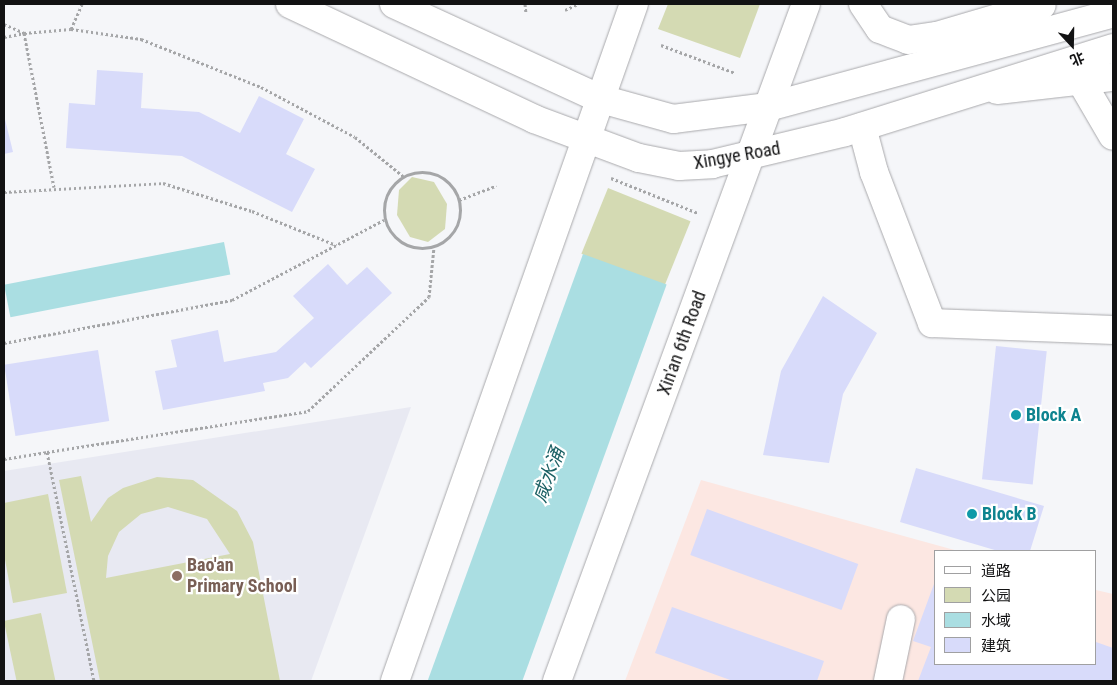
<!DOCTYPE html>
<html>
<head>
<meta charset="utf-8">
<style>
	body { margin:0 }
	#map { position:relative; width:1117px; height:685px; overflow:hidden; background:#f5f6f9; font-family:"Roboto Condensed","Noto Sans SC",sans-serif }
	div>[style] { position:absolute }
	.commercial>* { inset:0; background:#fce7e2 }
	.built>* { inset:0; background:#e8e9f2 }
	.green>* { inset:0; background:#d4dab3; transform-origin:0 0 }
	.water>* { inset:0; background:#aadee2; transform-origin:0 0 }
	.building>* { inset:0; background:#d8dbfa; transform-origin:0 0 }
	.path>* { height:3px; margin-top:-1.5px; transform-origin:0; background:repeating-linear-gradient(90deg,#a5a6a8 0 2.5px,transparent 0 5px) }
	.path>.ring { margin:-1.5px; padding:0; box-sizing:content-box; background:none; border:3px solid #a5a6a8; border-radius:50% }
	.roads { filter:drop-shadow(0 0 1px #a9a9ac) drop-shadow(0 0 1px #a9a9ac) }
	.minor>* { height:28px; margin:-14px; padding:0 14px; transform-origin:14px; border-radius:14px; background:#fff }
	.major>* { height:28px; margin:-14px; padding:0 14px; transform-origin:14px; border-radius:14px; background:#fff }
	.dots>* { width:14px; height:14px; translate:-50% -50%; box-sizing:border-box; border:2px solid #fff; border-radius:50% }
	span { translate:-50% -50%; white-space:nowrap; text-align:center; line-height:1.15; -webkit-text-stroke:4.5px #fff; paint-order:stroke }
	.street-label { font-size:18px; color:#121213 }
	.culture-label { font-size:18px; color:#0d838f; font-weight:700 }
	.left { translate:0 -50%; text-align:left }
	.education-label { font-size:18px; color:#785e54; font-weight:700 }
	.water-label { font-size:19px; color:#1b6064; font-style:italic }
	.frame { position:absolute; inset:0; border:5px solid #121213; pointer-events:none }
	.legend { position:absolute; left:934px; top:550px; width:162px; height:115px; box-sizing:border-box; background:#fff; border:1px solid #a0a0a1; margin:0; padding:6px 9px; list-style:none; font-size:15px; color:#121213 }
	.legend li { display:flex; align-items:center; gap:10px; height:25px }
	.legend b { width:25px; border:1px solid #a0a0a1 }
	.north { position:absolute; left:1047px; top:20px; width:50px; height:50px; -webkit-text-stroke:4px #fff; paint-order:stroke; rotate:159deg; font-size:14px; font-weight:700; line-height:20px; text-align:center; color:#121213 }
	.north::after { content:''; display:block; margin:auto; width:18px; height:22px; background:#121213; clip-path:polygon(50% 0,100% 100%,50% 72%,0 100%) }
</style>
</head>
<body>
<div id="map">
	<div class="commercial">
		<div style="clip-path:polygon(701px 480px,958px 551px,936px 551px,936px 664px,1096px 664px,1096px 590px,1113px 594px,1113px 681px,625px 681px)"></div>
	</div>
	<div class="built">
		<div style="clip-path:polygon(411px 407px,311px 681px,4px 681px,4px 471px)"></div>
	</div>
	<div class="green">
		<div style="clip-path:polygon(668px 4px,760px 4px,740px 58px,658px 29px)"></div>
		<div style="clip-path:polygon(412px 177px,434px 182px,447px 204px,445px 229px,428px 242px,410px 237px,397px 215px,399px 190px)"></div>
		<div style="left:608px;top:188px;width:89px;height:71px;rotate:22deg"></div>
		<div style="clip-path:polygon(evenodd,81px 476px,91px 522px,108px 498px,123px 488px,157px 477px,193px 480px,237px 511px,253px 542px,280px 681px,100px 681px,59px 480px,81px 476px,168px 507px,207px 519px,230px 554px,106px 578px,108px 556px,119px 532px,141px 514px,168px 507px)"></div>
		<div style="clip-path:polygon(48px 494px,67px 593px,13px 603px,4px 554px,4px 503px)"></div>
		<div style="left:41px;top:613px;width:69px;height:38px;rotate:78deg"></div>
	</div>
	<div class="water">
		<div style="left:224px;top:242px;width:33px;height:224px;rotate:79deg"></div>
		<div style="left:583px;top:254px;width:89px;height:455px;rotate:20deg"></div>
	</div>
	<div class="building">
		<div style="clip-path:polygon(97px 70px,143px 73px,141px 108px,199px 112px,240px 133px,259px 96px,304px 119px,286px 154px,315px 169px,292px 212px,182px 156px,66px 148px,69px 103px,95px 105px)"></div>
		<div style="clip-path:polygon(4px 115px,13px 152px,4px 154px)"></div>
		<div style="clip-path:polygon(328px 264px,347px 285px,367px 267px,392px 293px,311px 368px,305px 362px,288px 378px,263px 383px,265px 391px,163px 410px,155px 371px,177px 367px,171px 340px,218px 330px,224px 362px,276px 352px,314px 318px,293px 296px)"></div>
		<div style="clip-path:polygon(823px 296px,877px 333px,843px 394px,829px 463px,763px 455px,781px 371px)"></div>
		<div style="left:996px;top:346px;width:51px;height:134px;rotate:6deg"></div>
		<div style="left:98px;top:350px;width:72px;height:95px;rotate:81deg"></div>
		<div style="clip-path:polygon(916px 468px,1044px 506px,1030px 551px,998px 551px,900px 522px)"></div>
		<div style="left:707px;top:509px;width:161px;height:49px;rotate:20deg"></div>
		<div style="clip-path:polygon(934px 584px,936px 664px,1096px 664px,1096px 642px,1113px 648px,1113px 681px,918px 681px,931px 647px,913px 641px)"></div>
		<div style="clip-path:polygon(672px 607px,824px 661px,817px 681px,733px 681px,655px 653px)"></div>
	</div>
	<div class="path">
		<div style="left:525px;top:4px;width:9px;rotate:84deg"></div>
		<div style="left:565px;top:10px;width:14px;rotate:-25deg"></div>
		<div style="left:4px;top:24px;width:22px;rotate:24deg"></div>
		<div style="left:24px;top:33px;width:47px;rotate:-4.9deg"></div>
		<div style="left:71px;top:29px;width:27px;rotate:-66deg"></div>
		<div style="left:71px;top:29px;width:71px;rotate:8.1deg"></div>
		<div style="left:141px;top:39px;width:129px;rotate:21.8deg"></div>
		<div style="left:261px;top:87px;width:106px;rotate:28deg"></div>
		<div style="left:355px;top:137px;width:62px;rotate:39.1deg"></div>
		<div style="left:4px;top:37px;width:20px;rotate:-11deg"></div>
		<div style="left:24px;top:33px;width:157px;rotate:79deg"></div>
		<div style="left:661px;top:45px;width:79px;rotate:20.7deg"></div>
		<div class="ring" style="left:384px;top:172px;width:73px;height:73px"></div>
		<div style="left:611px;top:178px;width:94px;rotate:21.9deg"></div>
		<div style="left:4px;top:192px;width:159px;rotate:-3.2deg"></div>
		<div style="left:163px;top:183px;width:93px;rotate:17.5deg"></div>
		<div style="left:252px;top:211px;width:91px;rotate:22deg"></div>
		<div style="left:459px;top:200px;width:40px;rotate:-21deg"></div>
		<div style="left:4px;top:343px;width:232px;rotate:-10.7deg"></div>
		<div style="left:232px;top:300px;width:172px;rotate:-27.8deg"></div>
		<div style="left:47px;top:452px;width:264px;rotate:-8.9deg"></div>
		<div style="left:308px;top:411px;width:166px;rotate:-43.3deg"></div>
		<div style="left:429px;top:297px;width:50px;rotate:-84.3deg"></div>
		<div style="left:4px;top:459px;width:44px;rotate:-9.2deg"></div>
		<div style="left:47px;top:452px;width:234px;rotate:78.4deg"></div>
	</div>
	<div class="roads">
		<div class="minor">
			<div style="left:1082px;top:83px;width:61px;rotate:59.7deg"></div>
			<div style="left:997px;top:90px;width:117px;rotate:-6.4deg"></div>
			<div style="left:862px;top:127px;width:47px;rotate:75.1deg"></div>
			<div style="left:874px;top:172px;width:162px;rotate:69deg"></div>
			<div style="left:932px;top:323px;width:181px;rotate:2.2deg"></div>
			<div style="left:888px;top:681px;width:63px;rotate:-78.2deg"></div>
		</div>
		<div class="major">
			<div style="left:290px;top:4px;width:270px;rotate:25.2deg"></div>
			<div style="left:534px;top:119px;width:112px;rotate:20.4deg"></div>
			<div style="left:639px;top:158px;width:41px;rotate:11.3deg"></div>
			<div style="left:679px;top:166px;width:33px;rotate:-3deg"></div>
			<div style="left:712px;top:164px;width:137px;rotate:-13.5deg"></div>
			<div style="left:845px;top:132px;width:281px;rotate:-17.4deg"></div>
			<div style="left:394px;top:4px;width:228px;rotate:24.7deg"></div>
			<div style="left:601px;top:99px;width:75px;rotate:15.5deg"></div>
			<div style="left:673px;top:119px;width:96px;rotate:-7.2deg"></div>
			<div style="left:768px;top:107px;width:358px;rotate:-15.2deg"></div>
			<div style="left:863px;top:4px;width:30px;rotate:56deg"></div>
			<div style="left:880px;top:29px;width:30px;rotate:21deg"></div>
			<div style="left:908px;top:40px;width:29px;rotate:-8deg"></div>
			<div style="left:937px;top:36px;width:109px;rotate:-16.4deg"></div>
			<div style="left:395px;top:681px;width:718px;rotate:-70.56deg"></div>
			<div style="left:557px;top:681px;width:721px;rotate:-69.81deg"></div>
		</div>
	</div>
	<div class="dots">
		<div style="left:1016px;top:415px;background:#0f9aa8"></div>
		<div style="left:972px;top:514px;background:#0f9aa8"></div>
		<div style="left:177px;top:576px;background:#8d6e63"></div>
	</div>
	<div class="street-label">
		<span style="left:737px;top:156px;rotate:-10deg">Xingye Road</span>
		<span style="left:682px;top:343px;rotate:-70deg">Xin'an 6th Road</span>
	</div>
	<div class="culture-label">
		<span class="left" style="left:1026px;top:415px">Block A</span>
		<span class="left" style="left:982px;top:514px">Block B</span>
	</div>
	<div class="education-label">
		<span class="left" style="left:187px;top:576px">Bao'an<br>Primary School</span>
	</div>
	<div class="water-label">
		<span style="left:549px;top:475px;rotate:-70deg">咸水涌</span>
	</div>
	<div class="frame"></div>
	<ul class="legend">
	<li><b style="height:6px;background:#fff"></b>道路</li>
	<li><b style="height:14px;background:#d4dab3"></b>公园</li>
	<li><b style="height:14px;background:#aadee2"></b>水域</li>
	<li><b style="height:14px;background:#d8dbfa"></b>建筑</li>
	</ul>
	<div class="north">北</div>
</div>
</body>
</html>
